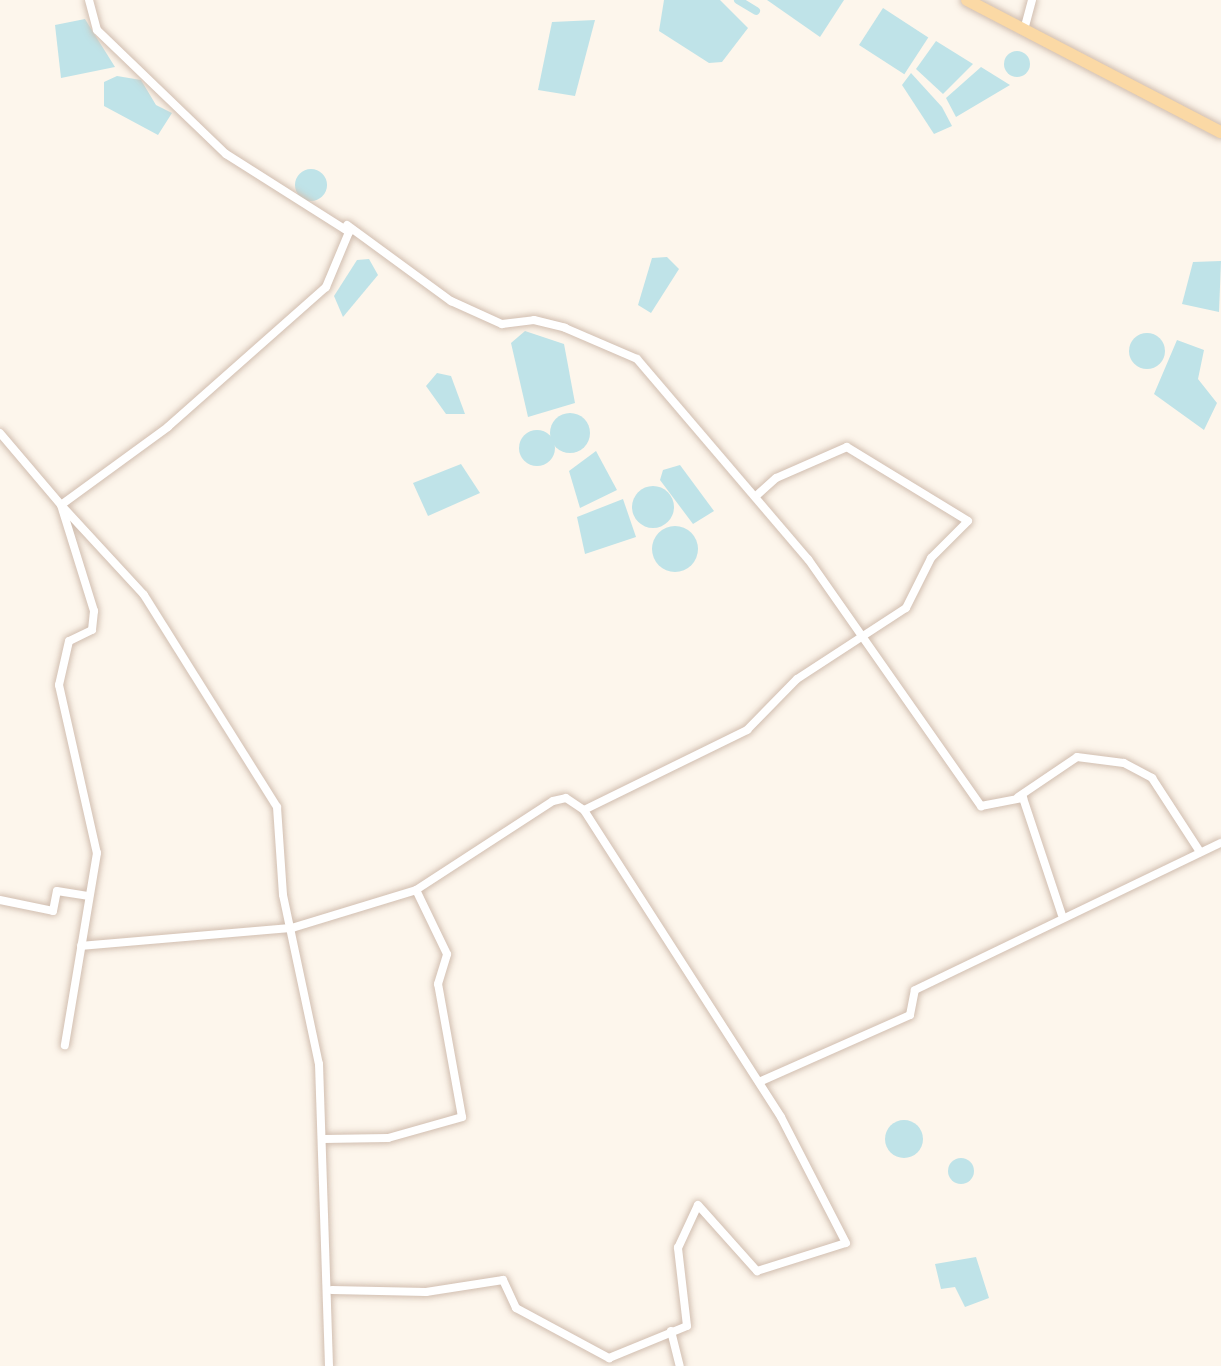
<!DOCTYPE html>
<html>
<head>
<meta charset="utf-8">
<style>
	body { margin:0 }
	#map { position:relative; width:1221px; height:1366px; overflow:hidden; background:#fdf6ec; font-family:"Source Sans 3",sans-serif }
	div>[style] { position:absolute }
	.water>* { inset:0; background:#bfe3e8; transform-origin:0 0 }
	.round { border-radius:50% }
	.canal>* { height:8px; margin:-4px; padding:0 4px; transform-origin:4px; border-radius:4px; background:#bfe3e8 }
	.roads { filter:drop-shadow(0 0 3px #d1beb0) drop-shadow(0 0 3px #d1beb0) }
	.street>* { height:8px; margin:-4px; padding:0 4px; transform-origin:4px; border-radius:4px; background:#fff }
	.primary>* { height:12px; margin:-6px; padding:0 6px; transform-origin:6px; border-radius:6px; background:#fbd9a5 }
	span { translate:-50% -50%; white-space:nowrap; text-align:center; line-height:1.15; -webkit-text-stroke:12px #fffaf3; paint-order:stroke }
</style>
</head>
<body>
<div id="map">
	<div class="water">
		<div style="clip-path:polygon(664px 0,720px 0,748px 28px,722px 62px,709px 63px,659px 31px)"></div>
		<div style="clip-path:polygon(767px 0,844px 0,820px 37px)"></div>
		<div style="left:883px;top:8px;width:54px;height:44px;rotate:33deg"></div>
		<div style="clip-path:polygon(85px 19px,115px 67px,61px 78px,55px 25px)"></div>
		<div style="clip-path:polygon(595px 20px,575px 96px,538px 90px,552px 22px)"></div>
		<div style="clip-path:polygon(936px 41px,973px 64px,943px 94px,916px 69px)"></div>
		<div class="round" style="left:1004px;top:51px;width:26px;height:26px"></div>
		<div style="clip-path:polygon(981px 67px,1010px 85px,956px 117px,946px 98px)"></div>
		<div style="clip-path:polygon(911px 73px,942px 107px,952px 126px,934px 134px,902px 85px)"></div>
		<div style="clip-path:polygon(117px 76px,141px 80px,156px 105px,172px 113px,158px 135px,104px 106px,104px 82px)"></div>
		<div class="round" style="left:295px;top:169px;width:32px;height:32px"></div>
		<div style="clip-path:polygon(652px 258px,667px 257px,679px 269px,651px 313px,638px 305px)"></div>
		<div style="clip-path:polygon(369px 259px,378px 275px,343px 317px,334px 296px,357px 260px)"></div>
		<div style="clip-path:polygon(1221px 261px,1219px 312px,1182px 304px,1193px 262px)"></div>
		<div style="clip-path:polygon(525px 331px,564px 344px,575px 403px,528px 417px,511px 343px)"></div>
		<div class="round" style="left:1129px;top:333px;width:36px;height:36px"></div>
		<div style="clip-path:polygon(1177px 340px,1204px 350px,1198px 379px,1217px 403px,1204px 430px,1154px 394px)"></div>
		<div style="clip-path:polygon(437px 373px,451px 376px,465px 414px,446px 414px,426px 386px)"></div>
		<div class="round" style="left:550px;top:413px;width:40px;height:40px"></div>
		<div class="round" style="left:519px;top:430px;width:36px;height:36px"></div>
		<div style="clip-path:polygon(596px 451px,617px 490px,580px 508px,569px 471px)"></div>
		<div style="clip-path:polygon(461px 464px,480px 493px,428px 516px,413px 483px)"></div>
		<div style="clip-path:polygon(680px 465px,714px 511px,693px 524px,660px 480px,663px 470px)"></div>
		<div class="round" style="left:632px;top:486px;width:42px;height:42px"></div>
		<div style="clip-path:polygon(623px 499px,636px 537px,585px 554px,577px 517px)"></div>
		<div class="round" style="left:652px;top:526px;width:46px;height:46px"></div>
		<div class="round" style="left:885px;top:1120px;width:38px;height:38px"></div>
		<div class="round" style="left:948px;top:1158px;width:26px;height:26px"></div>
		<div style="clip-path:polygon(976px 1257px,989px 1298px,965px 1307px,955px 1287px,941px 1289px,935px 1264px)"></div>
	</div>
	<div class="canal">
		<div style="left:738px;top:0;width:21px;rotate:31deg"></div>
	</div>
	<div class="roads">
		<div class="street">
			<div style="left:89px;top:0;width:31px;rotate:75deg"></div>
			<div style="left:97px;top:30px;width:179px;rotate:43.9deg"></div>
			<div style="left:226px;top:154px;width:146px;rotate:32.4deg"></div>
			<div style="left:349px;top:232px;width:60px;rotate:112.7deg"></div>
			<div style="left:326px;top:287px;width:211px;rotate:138.5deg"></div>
			<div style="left:168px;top:427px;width:132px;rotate:143.9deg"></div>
			<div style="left:61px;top:505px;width:122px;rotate:47.3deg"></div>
			<div style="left:144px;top:595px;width:250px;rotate:57.9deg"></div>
			<div style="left:277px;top:807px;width:88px;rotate:86.1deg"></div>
			<div style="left:283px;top:895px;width:173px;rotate:78deg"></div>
			<div style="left:319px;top:1064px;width:302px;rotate:88.1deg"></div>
			<div style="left:1024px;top:30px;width:31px;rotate:-75deg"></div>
			<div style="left:347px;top:225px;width:129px;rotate:36.2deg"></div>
			<div style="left:451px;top:301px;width:56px;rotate:24.3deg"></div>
			<div style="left:502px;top:324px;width:32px;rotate:-7deg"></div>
			<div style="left:534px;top:320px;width:32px;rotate:14deg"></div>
			<div style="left:565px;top:328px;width:78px;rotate:23.3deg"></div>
			<div style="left:637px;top:359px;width:263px;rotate:49.5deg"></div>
			<div style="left:808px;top:559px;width:302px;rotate:55deg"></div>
			<div style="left:981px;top:806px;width:43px;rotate:-10.8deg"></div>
			<div style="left:1023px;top:798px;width:123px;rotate:71.6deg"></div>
			<div style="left:0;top:433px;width:94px;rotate:49.7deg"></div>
			<div style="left:61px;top:505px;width:111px;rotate:72.7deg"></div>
			<div style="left:94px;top:611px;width:19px;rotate:96deg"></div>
			<div style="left:92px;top:630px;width:25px;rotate:154deg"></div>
			<div style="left:69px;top:641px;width:45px;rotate:102.8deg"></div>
			<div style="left:59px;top:685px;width:172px;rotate:77.3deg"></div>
			<div style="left:97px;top:853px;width:195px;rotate:99.5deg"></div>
			<div style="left:1018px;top:797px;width:71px;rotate:-34.1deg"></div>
			<div style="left:1077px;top:757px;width:47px;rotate:7.3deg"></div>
			<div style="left:1124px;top:763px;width:32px;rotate:28deg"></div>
			<div style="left:1152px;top:778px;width:88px;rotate:57deg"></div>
			<div style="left:0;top:900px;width:54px;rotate:11.7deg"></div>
			<div style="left:53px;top:911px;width:20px;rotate:-79deg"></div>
			<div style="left:57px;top:891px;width:31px;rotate:9deg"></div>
			<div style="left:81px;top:946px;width:212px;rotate:-4.9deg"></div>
			<div style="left:292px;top:928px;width:130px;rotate:-17deg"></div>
			<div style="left:759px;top:1082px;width:165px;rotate:-23.9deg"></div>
			<div style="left:910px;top:1015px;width:25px;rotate:-79deg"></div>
			<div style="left:915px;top:990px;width:339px;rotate:-25.7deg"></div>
			<div style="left:324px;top:1139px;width:64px;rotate:-0.9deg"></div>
			<div style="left:388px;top:1138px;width:77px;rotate:-15.8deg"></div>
			<div style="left:462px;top:1117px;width:135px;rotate:-100.2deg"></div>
			<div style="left:438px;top:984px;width:31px;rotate:-73deg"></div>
			<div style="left:447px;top:954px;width:71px;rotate:-115.8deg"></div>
			<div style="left:416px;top:890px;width:163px;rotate:-33deg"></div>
			<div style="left:553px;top:801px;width:13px;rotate:-13deg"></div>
			<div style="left:566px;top:798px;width:22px;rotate:34deg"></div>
			<div style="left:332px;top:1290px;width:94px;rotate:1.2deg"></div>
			<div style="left:426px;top:1292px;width:78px;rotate:-8.9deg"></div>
			<div style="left:503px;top:1280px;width:31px;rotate:65deg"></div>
			<div style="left:516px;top:1308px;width:106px;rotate:28.3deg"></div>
			<div style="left:609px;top:1358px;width:84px;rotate:-22.3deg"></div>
			<div style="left:687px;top:1326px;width:79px;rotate:-96.6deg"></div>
			<div style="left:678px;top:1248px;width:47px;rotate:-65.1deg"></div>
			<div style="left:698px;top:1205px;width:89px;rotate:48.2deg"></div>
			<div style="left:757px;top:1271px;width:93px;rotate:-17.5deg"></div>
			<div style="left:846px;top:1243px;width:142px;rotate:-117.3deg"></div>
			<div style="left:781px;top:1117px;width:365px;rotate:-122.7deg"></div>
			<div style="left:584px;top:810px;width:182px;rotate:-26.1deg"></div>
			<div style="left:747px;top:730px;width:71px;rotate:-45.6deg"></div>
			<div style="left:797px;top:679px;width:130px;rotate:-33.1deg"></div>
			<div style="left:906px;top:608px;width:56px;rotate:-63.4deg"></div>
			<div style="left:931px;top:558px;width:52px;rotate:-45deg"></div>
			<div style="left:968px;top:521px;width:142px;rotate:-148.6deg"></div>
			<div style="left:847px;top:447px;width:77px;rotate:156.4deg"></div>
			<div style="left:776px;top:478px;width:28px;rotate:138deg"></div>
			<div style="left:671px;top:1331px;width:36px;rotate:76deg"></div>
		</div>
		<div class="primary">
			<div style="left:967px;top:0;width:286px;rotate:27.5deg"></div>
		</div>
	</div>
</div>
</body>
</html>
